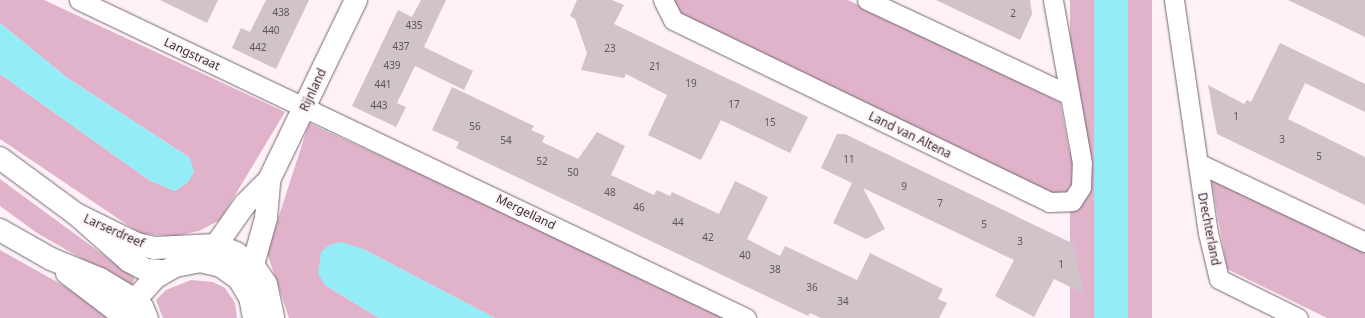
<!DOCTYPE html>
<html>
<head>
<meta charset="utf-8">
<style>
	body { margin:0 }
	#map { position:relative; width:1365px; height:318px; overflow:hidden; background:#fef1f8; font-family:"Noto Sans",sans-serif }
	div>[style] { position:absolute }
	.green>* { inset:0; background:#e0b3cb; transform-origin:0 0 }
	.water>* { inset:0; background:#93ecf6; transform-origin:0 0 }
	.building>* { inset:0; background:#d0c3ca }
	.roads { filter:drop-shadow(0 0 1px #74686f) drop-shadow(0 0 1px #74686f) }
	.minor>* { height:19px; margin:-9.5px; padding:0 9.5px; transform-origin:9.5px; border-radius:9.5px; background:#fff }
	.tertiary>* { height:22px; margin:-11px; padding:0 11px; transform-origin:11px; border-radius:11px; background:#fff }
	.secondary>* { height:22px; margin:-11px; padding:0 11px; transform-origin:11px; border-radius:11px; background:#fff }
	span { translate:-50% -50%; white-space:nowrap; text-align:center; line-height:1.15; -webkit-text-stroke:3.5px #fef1f8; paint-order:stroke }
	.number-label { font-size:10px; color:#5c565a }
	.number-label span { -webkit-text-stroke-width:0 }
	.street-label { font-size:12px; color:#363134 }
</style>
</head>
<body>
<div id="map">
	<div class="green">
		<div style="clip-path:polygon(0 0,44px 0,285px 112px,220px 220px,199px 231px,176px 236px,141px 234px,0 139px,0 74px,149px 180px,175px 191px,188px 182px,190px 158px,66px 77px,0 23px)"></div>
		<div style="clip-path:polygon(670px 0,848px 0,1060px 102px,1081px 213px,879px 113px,673px 20px)"></div>
		<div style="left:1070px;top:0;width:24px;height:323px"></div>
		<div style="left:1128px;top:0;width:24px;height:323px"></div>
		<div style="clip-path:polygon(309px 123px,477px 200px,723px 318px,495px 318px,363px 249px,325px 285px,379px 318px,289px 318px,267px 253px)"></div>
		<div style="clip-path:polygon(1210px 173px,1365px 249px,1365px 318px,1327px 318px,1227px 269px)"></div>
		<div style="clip-path:polygon(0 179px,135px 278px,131px 287px,37px 233px,0 206px)"></div>
		<div style="clip-path:polygon(0 250px,91px 301px,107px 318px,0 318px)"></div>
		<div style="clip-path:polygon(191px 280px,213px 282px,225px 288px,235px 303px,237px 318px,163px 318px,156px 300px,166px 290px)"></div>
	</div>
	<div class="water">
		<div style="left:1094px;top:0;width:34px;height:324px"></div>
		<div style="clip-path:polygon(0 23px,66px 77px,190px 158px,194px 172px,188px 182px,175px 191px,149px 180px,0 74px)"></div>
		<div style="clip-path:polygon(342px 242px,363px 249px,495px 318px,379px 318px,325px 285px,318px 274px,321px 252px,329px 245px)"></div>
	</div>
	<div class="building">
		<div style="clip-path:polygon(160px 0,218px 0,207px 23px)"></div>
		<div style="clip-path:polygon(266px 0,309px 0,276px 69px,232px 48px,241px 28px,250px 32px)"></div>
		<div style="clip-path:polygon(421px 0,446px 0,424px 47px,473px 71px,464px 90px,415px 66px,397px 103px,406px 107px,396px 127px,352px 106px,398px 10px,412px 17px)"></div>
		<div style="clip-path:polygon(577px 0,612px 0,624px 5px,614px 24px,808px 117px,790px 153px,721px 120px,701px 160px,648px 135px,667px 95px,626px 74px,624px 78px,581px 70px,587px 53px,575px 19px,570px 16px)"></div>
		<div style="clip-path:polygon(936px 0,1030px 0,1032px 14px,1020px 40px)"></div>
		<div style="clip-path:polygon(1288px 0,1365px 0,1365px 37px,1330px 20px)"></div>
		<div style="clip-path:polygon(1280px 43px,1365px 84px,1365px 112px,1305px 83px,1288px 119px,1365px 157px,1365px 205px,1217px 134px,1208px 85px,1244px 104px,1247px 100px,1251px 102px)"></div>
		<div style="clip-path:polygon(452px 87px,534px 126px,531px 130px,545px 136px,542px 142px,578px 159px,597px 132px,625px 146px,611px 175px,654px 195px,657px 190px,670px 196px,672px 192px,719px 214px,735px 181px,768px 197px,747px 239px,780px 256px,785px 246px,857px 280px,870px 253px,943px 289px,938px 299px,947px 303px,939px 318px,821px 318px,810px 313px,808px 316px,456px 148px,459px 142px,432px 130px)"></div>
		<div style="clip-path:polygon(837px 134px,845px 134px,1074px 244px,1083px 293px,1054px 279px,1034px 317px,995px 296px,1014px 260px,863px 188px,885px 229px,866px 239px,833px 223px,852px 183px,821px 168px)"></div>
	</div>
	<div class="roads">
		<div class="minor">
			<div style="left:79px;top:0;width:739px;rotate:25.49deg"></div>
			<div style="left:663px;top:0;width:22px;rotate:63deg"></div>
			<div style="left:673px;top:20px;width:418px;rotate:25.8deg"></div>
			<div style="left:1049px;top:202px;width:23px;rotate:-2deg"></div>
			<div style="left:1072px;top:201px;width:17px;rotate:-57deg"></div>
			<div style="left:1081px;top:187px;width:24px;rotate:-88deg"></div>
			<div style="left:1082px;top:163px;width:166px;rotate:-100.1deg"></div>
			<div style="left:867px;top:0;width:224px;rotate:25.1deg"></div>
			<div style="left:1174px;top:0;width:235px;rotate:81.7deg"></div>
			<div style="left:1208px;top:233px;width:47px;rotate:76.6deg"></div>
			<div style="left:1219px;top:279px;width:88px;rotate:26.3deg"></div>
			<div style="left:1198px;top:163px;width:185px;rotate:25.3deg"></div>
		</div>
		<div class="tertiary">
			<div style="left:216px;top:245px;width:50px;rotate:-54.7deg"></div>
			<div style="left:245px;top:204px;width:34px;rotate:-45deg"></div>
			<div style="left:269px;top:180px;width:200px;rotate:-64.2deg"></div>
			<div style="left:253px;top:265px;width:49px;rotate:-74.5deg"></div>
			<div style="left:266px;top:218px;width:38px;rotate:-85deg"></div>
		</div>
		<div class="secondary">
			<div style="left:0;top:158px;width:94px;rotate:36.4deg"></div>
			<div style="left:76px;top:214px;width:71px;rotate:41.6deg"></div>
			<div style="left:129px;top:261px;width:20px;rotate:27deg"></div>
			<div style="left:147px;top:270px;width:17px;rotate:3deg"></div>
			<div style="left:76px;top:214px;width:68px;rotate:26.2deg"></div>
			<div style="left:137px;top:244px;width:17px;rotate:13deg"></div>
			<div style="left:154px;top:248px;width:62px;rotate:-2.8deg"></div>
			<div style="left:216px;top:245px;width:22px;rotate:22deg"></div>
			<div style="left:236px;top:253px;width:21px;rotate:35deg"></div>
			<div style="left:253px;top:265px;width:23px;rotate:56deg"></div>
			<div style="left:266px;top:284px;width:35px;rotate:78deg"></div>
			<div style="left:0;top:230px;width:59px;rotate:29.6deg"></div>
			<div style="left:51px;top:259px;width:53px;rotate:22.2deg"></div>
			<div style="left:100px;top:279px;width:33px;rotate:31deg"></div>
			<div style="left:128px;top:296px;width:18px;rotate:38deg"></div>
			<div style="left:142px;top:307px;width:12px;rotate:66deg"></div>
			<div style="left:67px;top:273px;width:74px;rotate:37.3deg"></div>
			<div style="left:129px;top:318px;width:19px;rotate:-72deg"></div>
			<div style="left:135px;top:300px;width:31px;rotate:-48deg"></div>
			<div style="left:156px;top:277px;width:22px;rotate:-30deg"></div>
			<div style="left:175px;top:266px;width:25px;rotate:-11deg"></div>
			<div style="left:200px;top:261px;width:22px;rotate:13deg"></div>
			<div style="left:221px;top:266px;width:22px;rotate:36deg"></div>
			<div style="left:239px;top:279px;width:21px;rotate:59deg"></div>
			<div style="left:250px;top:297px;width:21px;rotate:79deg"></div>
		</div>
	</div>
	<div class="number-label">
		<span style="left:281px;top:13px">438</span>
		<span style="left:1013px;top:14px">2</span>
		<span style="left:414px;top:26px">435</span>
		<span style="left:271px;top:31px">440</span>
		<span style="left:401px;top:47px">437</span>
		<span style="left:258px;top:48px">442</span>
		<span style="left:610px;top:49px">23</span>
		<span style="left:392px;top:66px">439</span>
		<span style="left:655px;top:67px">21</span>
		<span style="left:691px;top:84px">19</span>
		<span style="left:383px;top:85px">441</span>
		<span style="left:734px;top:105px">17</span>
		<span style="left:379px;top:106px">443</span>
		<span style="left:1236px;top:117px">1</span>
		<span style="left:770px;top:123px">15</span>
		<span style="left:475px;top:127px">56</span>
		<span style="left:1282px;top:140px">3</span>
		<span style="left:506px;top:141px">54</span>
		<span style="left:1319px;top:157px">5</span>
		<span style="left:849px;top:160px">11</span>
		<span style="left:542px;top:162px">52</span>
		<span style="left:573px;top:173px">50</span>
		<span style="left:904px;top:187px">9</span>
		<span style="left:610px;top:193px">48</span>
		<span style="left:940px;top:204px">7</span>
		<span style="left:639px;top:208px">46</span>
		<span style="left:678px;top:223px">44</span>
		<span style="left:984px;top:225px">5</span>
		<span style="left:708px;top:238px">42</span>
		<span style="left:1020px;top:242px">3</span>
		<span style="left:745px;top:256px">40</span>
		<span style="left:1061px;top:265px">1</span>
		<span style="left:775px;top:270px">38</span>
		<span style="left:812px;top:288px">36</span>
		<span style="left:843px;top:302px">34</span>
	</div>
	<div class="street-label">
		<span style="left:192px;top:54px;rotate:25deg">Langstraat</span>
		<span style="left:313px;top:90px;rotate:-65deg">Rijnland</span>
		<span style="left:910px;top:135px;rotate:26deg">Land van Altena</span>
		<span style="left:526px;top:212px;rotate:26deg">Mergelland</span>
		<span style="left:1209px;top:229px;rotate:79deg">Drechterland</span>
		<span style="left:114px;top:231px;rotate:24deg">Larserdreef</span>
	</div>
</div>
</body>
</html>
